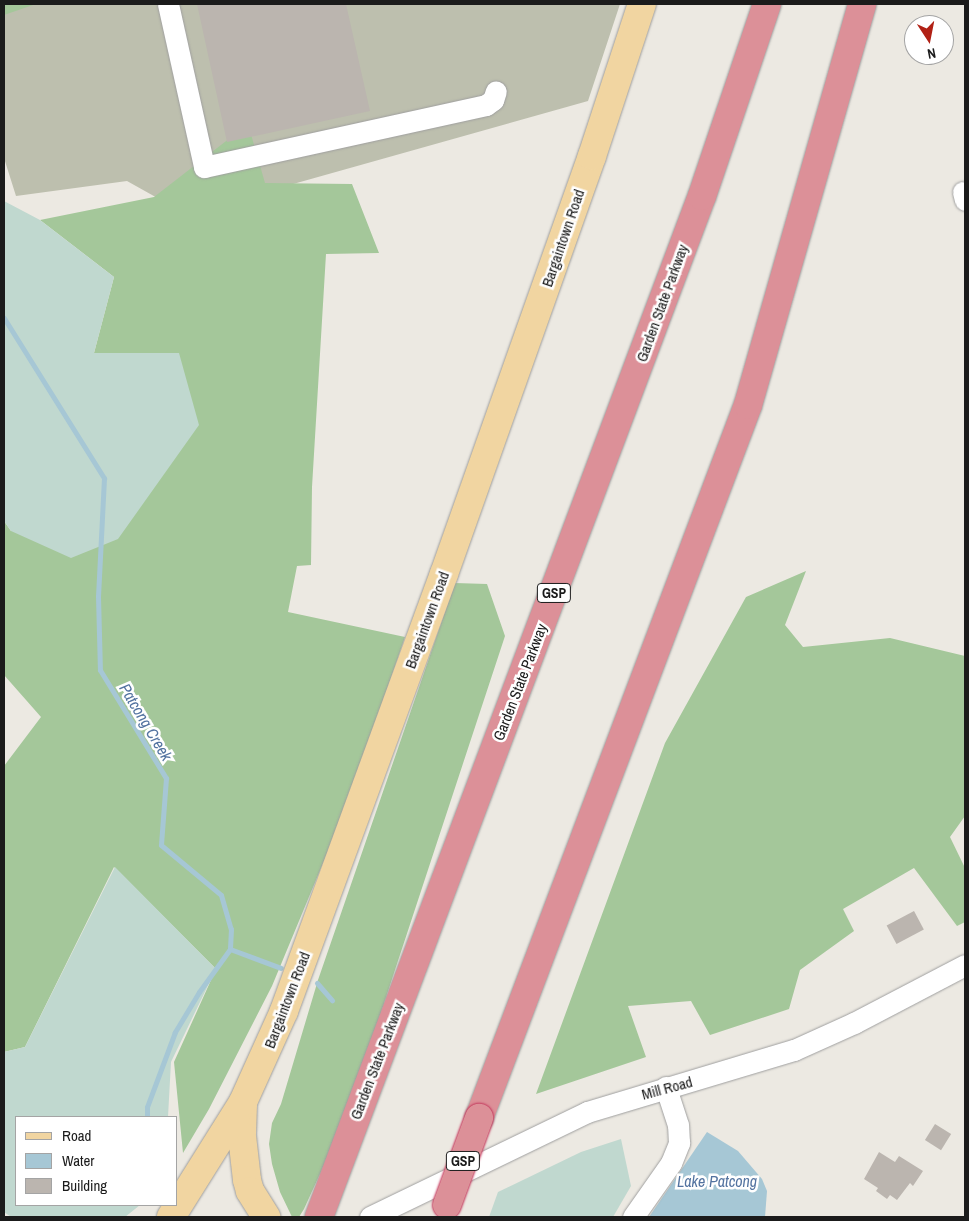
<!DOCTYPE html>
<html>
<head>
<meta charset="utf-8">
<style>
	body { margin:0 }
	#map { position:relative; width:969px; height:1221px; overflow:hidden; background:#ece9e2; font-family:"Archivo Narrow",sans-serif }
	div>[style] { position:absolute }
	.construction>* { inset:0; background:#bdbfae }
	.forest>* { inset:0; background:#a4c79a }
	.wetland>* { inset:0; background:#c0d8cf }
	.water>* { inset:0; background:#a6c7d5 }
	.stream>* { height:5px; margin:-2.5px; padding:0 2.5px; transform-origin:2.5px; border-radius:2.5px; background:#a6c7d5 }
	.building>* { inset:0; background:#bbb5af; transform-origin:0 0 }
	.roads { filter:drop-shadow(0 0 1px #9f9f9f) drop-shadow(0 0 1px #9f9f9f) }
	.minor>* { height:21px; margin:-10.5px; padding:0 10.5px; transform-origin:10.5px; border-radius:10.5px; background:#fff }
	.major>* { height:28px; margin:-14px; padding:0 14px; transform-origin:14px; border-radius:14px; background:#f1d5a1 }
	.highway>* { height:28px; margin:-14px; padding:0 14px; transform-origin:14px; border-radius:14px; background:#dc9098 }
	.bridges { filter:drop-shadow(0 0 1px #c3355a) drop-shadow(0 0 1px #c3355a) }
	.highway-bridge>* { height:28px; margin:-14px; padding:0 14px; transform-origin:14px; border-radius:14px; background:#dc9098 }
	span { translate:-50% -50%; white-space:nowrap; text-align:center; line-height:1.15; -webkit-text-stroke:5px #fff; paint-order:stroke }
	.shield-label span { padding:1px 4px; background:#fff; border:1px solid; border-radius:4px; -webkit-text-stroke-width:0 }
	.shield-label { font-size:14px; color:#1b1b1b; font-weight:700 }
	.street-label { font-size:15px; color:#1b1b1b }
	.water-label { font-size:16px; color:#5373a0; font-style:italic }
	.frame { position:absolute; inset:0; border:5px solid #1b1b1b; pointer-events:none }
	.legend { position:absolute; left:15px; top:1116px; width:162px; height:90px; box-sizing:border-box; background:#fff; border:1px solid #a4a4a4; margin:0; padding:6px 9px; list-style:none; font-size:15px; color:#1b1b1b }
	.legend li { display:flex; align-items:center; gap:10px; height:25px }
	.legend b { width:25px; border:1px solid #a4a4a4 }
	.north { position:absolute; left:904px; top:15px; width:50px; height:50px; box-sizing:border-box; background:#fff; border:1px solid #a4a4a4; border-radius:50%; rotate:169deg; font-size:14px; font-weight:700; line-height:20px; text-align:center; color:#1b1b1b }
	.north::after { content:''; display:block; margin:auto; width:18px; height:22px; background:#b12115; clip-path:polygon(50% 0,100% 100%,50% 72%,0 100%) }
</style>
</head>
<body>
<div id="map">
	<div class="construction">
		<div style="clip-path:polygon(4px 4px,620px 4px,588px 101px,186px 214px,127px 181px,16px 196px,4px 158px)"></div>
	</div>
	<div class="forest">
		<div style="clip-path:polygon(4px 4px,36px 4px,4px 15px)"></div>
		<div style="clip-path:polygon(248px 124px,265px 183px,352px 184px,379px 253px,326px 254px,312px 487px,311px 565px,297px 566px,288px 612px,405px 637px,348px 803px,272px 986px,209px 1109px,183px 1153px,174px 1062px,216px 969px,114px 867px,25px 1047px,4px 1052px,4px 766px,41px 717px,4px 675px,4px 521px,11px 531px,179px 353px,94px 353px,114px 277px,40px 220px,154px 197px)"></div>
		<div style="clip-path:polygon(806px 571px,785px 625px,803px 647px,890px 638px,965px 656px,965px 816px,950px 837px,965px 868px,965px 922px,957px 926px,914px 868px,843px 909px,854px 931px,800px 970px,789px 1009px,710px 1035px,691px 1001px,628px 1006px,646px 1057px,536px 1094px,665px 743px,746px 597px)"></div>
		<div style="clip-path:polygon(455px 583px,487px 584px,505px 636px,367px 1055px,334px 1143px,304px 1209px,299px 1217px,292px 1217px,280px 1192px,272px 1164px,269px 1144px,272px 1123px,281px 1104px,318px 980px)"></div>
	</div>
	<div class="wetland">
		<div style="clip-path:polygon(4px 201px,40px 220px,114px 277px,94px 353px,179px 353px,199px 425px,118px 539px,71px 558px,11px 531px,4px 521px)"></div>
		<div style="clip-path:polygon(115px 867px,216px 969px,171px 1062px,168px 1117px,16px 1117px,16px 1205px,140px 1205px,125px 1217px,11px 1217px,4px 1212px,4px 1052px,25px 1047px)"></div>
		<div style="clip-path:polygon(621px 1139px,631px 1186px,613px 1217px,489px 1217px,498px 1192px,581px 1152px)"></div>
	</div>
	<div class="water">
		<div style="clip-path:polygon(707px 1132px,738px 1151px,762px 1179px,767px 1191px,765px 1217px,649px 1217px)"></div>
	</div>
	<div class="stream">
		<div style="left:4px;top:318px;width:189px;rotate:58deg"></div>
		<div style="left:104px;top:478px;width:118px;rotate:92.9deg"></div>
		<div style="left:98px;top:596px;width:74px;rotate:88.5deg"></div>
		<div style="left:100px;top:670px;width:127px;rotate:58.6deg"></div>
		<div style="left:166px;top:778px;width:67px;rotate:94.3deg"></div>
		<div style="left:161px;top:845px;width:78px;rotate:39.8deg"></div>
		<div style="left:221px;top:895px;width:35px;rotate:74deg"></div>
		<div style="left:231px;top:929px;width:20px;rotate:93deg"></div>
		<div style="left:230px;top:949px;width:53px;rotate:125.8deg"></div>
		<div style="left:199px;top:992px;width:47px;rotate:121deg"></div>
		<div style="left:175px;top:1032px;width:80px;rotate:110.5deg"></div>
		<div style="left:147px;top:1107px;width:10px;rotate:90deg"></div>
		<div style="left:230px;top:949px;width:54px;rotate:20.4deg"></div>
		<div style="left:317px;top:983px;width:23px;rotate:49deg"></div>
	</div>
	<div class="building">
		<div style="clip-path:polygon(197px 4px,346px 4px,370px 111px,227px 142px)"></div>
		<div style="left:914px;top:911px;width:21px;height:31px;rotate:62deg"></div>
		<div style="left:935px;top:1124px;width:19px;height:19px;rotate:32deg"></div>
		<div style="clip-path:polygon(879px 1152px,895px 1162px,899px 1156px,923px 1171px,913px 1186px,910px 1183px,897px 1200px,890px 1195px,887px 1199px,876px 1191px,878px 1188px,864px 1179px)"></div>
	</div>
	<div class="roads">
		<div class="minor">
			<div style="left:168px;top:4px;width:167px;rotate:77.5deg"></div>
			<div style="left:204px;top:167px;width:289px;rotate:-12.4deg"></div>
			<div style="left:486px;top:105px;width:9px;rotate:-36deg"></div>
			<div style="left:493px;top:100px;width:9px;rotate:-72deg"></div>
			<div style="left:963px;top:192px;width:8px;rotate:76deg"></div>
			<div style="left:370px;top:1217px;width:241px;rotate:-25.8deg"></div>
			<div style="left:587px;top:1112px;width:216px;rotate:-16.7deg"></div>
			<div style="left:794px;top:1050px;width:66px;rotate:-24.2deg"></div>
			<div style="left:854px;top:1023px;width:125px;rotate:-27.6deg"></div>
			<div style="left:633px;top:1217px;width:66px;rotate:-54.9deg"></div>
			<div style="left:671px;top:1163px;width:22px;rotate:-68deg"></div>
			<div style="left:679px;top:1143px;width:18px;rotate:-93deg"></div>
			<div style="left:678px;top:1125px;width:40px;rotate:-108deg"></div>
		</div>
		<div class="major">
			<div style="left:243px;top:1104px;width:32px;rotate:92deg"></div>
			<div style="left:242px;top:1136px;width:44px;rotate:83.5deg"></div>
			<div style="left:247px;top:1180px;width:11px;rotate:75deg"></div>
			<div style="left:250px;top:1191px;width:31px;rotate:58deg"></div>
			<div style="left:171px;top:1217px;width:136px;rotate:-57.9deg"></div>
			<div style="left:243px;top:1102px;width:100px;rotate:-65.7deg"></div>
			<div style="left:284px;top:1011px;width:465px;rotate:-69.9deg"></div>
			<div style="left:444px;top:574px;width:443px;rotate:-70.5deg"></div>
			<div style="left:592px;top:156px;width:160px;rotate:-71.8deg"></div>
		</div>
		<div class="highway">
			<div style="left:479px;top:1118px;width:762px;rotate:-69.33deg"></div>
			<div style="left:748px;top:405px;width:417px;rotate:-74.1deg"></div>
			<div style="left:319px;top:1217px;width:1090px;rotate:-69.44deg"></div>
			<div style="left:702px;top:196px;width:203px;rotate:-71.3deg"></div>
		</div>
	</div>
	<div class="bridges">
		<div class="highway-bridge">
			<div style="left:447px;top:1205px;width:93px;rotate:-69.8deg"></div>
		</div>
	</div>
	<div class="shield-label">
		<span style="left:554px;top:593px">GSP</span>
		<span style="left:463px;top:1161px">GSP</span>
	</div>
	<div class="street-label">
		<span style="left:563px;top:238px;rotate:-71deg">Bargaintown Road</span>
		<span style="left:662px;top:303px;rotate:-70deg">Garden State Parkway</span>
		<span style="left:427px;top:620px;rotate:-70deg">Bargaintown Road</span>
		<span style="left:520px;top:682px;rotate:-69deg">Garden State Parkway</span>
		<span style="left:287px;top:1000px;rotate:-69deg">Bargaintown Road</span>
		<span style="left:377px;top:1061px;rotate:-69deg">Garden State Parkway</span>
		<span style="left:667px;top:1088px;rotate:-15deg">Mill Road</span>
	</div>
	<div class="water-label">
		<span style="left:146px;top:722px;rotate:59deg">Patcong Creek</span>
		<span style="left:717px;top:1181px">Lake Patcong</span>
	</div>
	<div class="frame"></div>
	<ul class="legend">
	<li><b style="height:6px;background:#f1d5a1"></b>Road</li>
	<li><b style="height:14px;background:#a6c7d5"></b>Water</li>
	<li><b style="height:14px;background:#bbb5af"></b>Building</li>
	</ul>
	<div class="north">N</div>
</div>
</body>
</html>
